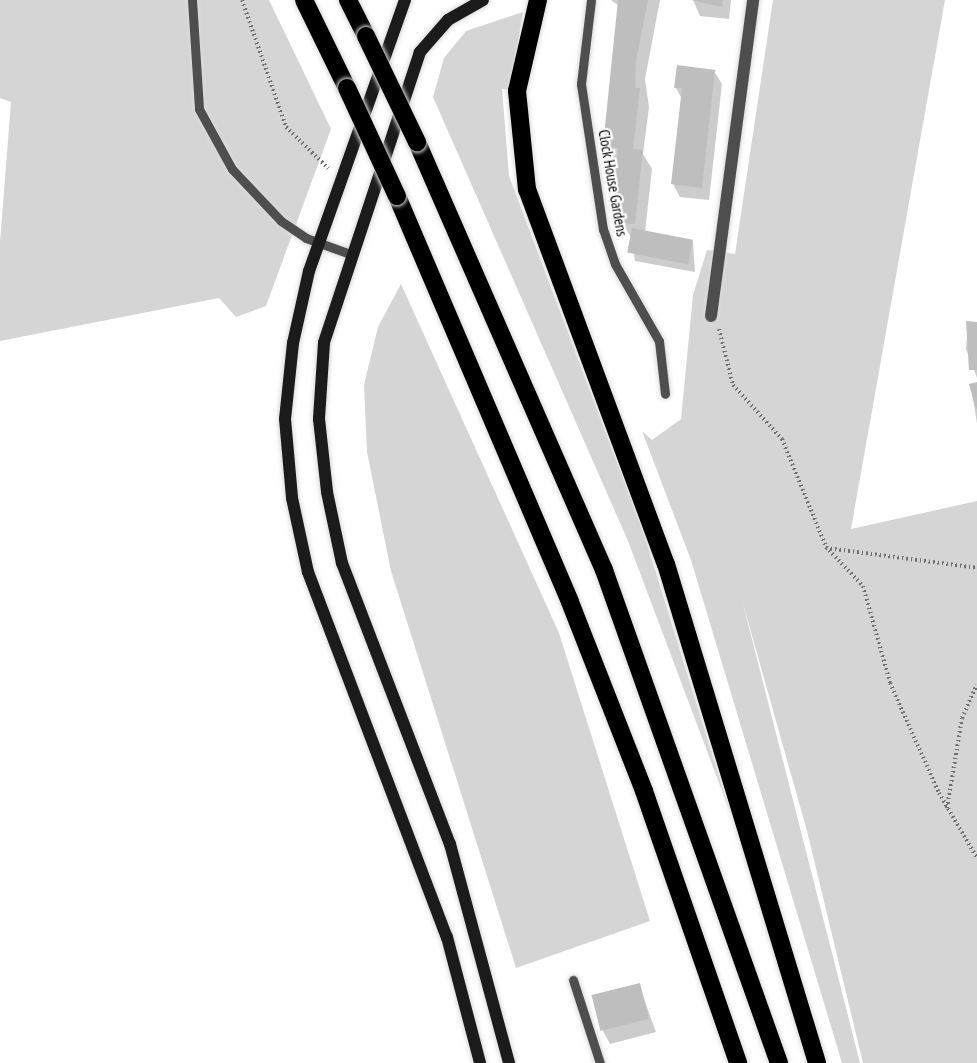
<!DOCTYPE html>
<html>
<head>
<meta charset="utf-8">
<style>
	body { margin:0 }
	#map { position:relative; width:977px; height:1063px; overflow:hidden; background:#fff; font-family:"PT Sans Narrow",sans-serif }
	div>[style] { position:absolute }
	.green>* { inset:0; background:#d5d5d5 }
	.shadow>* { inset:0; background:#0003 }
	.building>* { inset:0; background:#bebebe; transform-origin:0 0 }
	.path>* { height:4px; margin-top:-2px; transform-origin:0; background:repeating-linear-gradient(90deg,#707070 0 1.5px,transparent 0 4.5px) }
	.roads { filter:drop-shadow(0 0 2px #dbdbdb) drop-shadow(0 0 2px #dbdbdb) }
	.lane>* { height:9px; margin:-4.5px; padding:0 4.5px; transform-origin:4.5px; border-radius:4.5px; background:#4e4e4e }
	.street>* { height:12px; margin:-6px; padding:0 6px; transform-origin:6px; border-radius:6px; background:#4e4e4e }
	.secondary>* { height:12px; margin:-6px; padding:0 6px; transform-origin:6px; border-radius:6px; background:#1b1b1b }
	.highway>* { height:18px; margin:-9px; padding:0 9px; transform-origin:9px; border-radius:9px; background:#000 }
	.bridges { filter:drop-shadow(0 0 2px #dbdbdb) drop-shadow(0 0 2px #dbdbdb) }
	.highway-bridge>* { height:18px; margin:-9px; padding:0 9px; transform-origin:9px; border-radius:9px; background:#000 }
	span { translate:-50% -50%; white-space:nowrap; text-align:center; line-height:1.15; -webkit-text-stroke:4.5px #fff; paint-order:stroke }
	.street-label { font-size:15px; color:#000 }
</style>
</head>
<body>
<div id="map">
	<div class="green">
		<div style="clip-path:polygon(0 0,269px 0,331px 129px,266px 306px,236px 317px,219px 298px,0 341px,0 242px,11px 102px,0 98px)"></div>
		<div style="clip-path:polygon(773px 0,945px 0,851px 529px,977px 501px,977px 1063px,863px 1063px,807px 831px,742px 600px,860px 1063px,842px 1063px,691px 560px,642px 431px,652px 440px,681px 419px,693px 295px,707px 250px,735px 254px)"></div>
		<div style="clip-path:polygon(523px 12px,510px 90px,502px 89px,509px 176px,644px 534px,730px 812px,628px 541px,433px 97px,444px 58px,466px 31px)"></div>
		<div style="clip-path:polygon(401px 284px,559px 633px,650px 921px,516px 968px,391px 571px,367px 452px,364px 385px,378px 327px)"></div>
	</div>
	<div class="shadow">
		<div style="clip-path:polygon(611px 0,660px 0,645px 79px,649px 107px,643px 154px,652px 169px,645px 232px,693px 242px,695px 272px,635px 261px,632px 239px,613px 207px,617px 163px,604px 146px,619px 6px)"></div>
		<div style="clip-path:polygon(693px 0,731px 0,729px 19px,700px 16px)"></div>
		<div style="clip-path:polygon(714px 71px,722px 84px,709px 200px,680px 197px,673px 184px,682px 99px,676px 88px)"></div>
		<div style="clip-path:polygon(968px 323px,977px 324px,977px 378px,966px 349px)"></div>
		<div style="clip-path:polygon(977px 383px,977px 424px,971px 385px)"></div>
		<div style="clip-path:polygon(639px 985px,656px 1032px,610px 1044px,603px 1031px)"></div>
	</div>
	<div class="building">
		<div style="clip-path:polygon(618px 0,648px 0,636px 61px,635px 88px,640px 88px,633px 149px,643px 150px,635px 224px,616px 222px,618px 208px,611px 207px,618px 148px,603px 146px)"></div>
		<div style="clip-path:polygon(691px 0,723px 0,722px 7px)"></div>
		<div style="clip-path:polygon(677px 65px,715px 70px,702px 188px,671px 184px,682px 88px,674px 88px)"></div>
		<div style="left:632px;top:228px;width:62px;height:25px;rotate:11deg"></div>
		<div style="clip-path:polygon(966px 321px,977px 322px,977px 370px,969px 370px)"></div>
		<div style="clip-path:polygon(977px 382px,977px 408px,976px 409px,969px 384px)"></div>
		<div style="left:640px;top:983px;width:37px;height:50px;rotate:76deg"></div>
	</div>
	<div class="path">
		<div style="left:242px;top:0;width:134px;rotate:70.9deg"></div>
		<div style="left:286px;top:127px;width:59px;rotate:44.3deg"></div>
		<div style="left:719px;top:329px;width:58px;rotate:76deg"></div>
		<div style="left:733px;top:385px;width:73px;rotate:47.8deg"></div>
		<div style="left:782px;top:439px;width:117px;rotate:67.8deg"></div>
		<div style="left:826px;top:547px;width:54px;rotate:46.5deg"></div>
		<div style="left:863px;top:586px;width:101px;rotate:74.4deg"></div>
		<div style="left:890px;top:683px;width:120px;rotate:66deg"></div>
		<div style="left:939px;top:793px;width:75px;rotate:59.7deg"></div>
		<div style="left:826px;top:548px;width:152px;rotate:7.5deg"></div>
		<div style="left:947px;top:808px;width:91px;rotate:-80.5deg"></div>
		<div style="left:962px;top:718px;width:36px;rotate:-66deg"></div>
	</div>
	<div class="roads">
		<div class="lane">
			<div style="left:192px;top:0;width:109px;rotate:86.3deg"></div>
			<div style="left:199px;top:109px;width:68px;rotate:61.2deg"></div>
			<div style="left:232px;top:169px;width:71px;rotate:46.7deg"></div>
			<div style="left:281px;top:221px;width:30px;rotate:34deg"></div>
			<div style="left:306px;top:238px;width:47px;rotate:20deg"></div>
			<div style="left:591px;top:0;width:85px;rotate:96.8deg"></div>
			<div style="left:581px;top:84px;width:147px;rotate:81.4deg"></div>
			<div style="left:603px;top:229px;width:37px;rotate:71deg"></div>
			<div style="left:615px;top:264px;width:89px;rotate:60.3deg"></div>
			<div style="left:659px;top:341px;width:53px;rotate:83.5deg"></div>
			<div style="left:573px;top:980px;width:87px;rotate:72deg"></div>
		</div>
		<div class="street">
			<div style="left:711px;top:316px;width:319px;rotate:-82.4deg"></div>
		</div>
		<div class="secondary">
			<div style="left:405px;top:0;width:288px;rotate:109.5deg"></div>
			<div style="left:309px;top:271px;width:74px;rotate:102.5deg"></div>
			<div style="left:293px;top:343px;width:76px;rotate:96deg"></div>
			<div style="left:285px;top:419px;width:79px;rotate:84.9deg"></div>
			<div style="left:292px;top:498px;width:76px;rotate:77.8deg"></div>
			<div style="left:308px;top:572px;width:391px;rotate:69.2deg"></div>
			<div style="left:447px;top:937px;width:130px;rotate:75.3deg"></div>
			<div style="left:483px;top:0;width:40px;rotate:150.3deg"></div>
			<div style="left:448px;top:20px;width:43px;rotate:131.2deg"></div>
			<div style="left:420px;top:52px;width:306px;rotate:108.3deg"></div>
			<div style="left:324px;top:343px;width:76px;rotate:93.8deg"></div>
			<div style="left:319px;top:419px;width:73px;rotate:83.7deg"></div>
			<div style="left:327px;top:492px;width:73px;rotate:78.1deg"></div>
			<div style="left:342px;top:563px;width:301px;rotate:69deg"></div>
			<div style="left:450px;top:844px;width:227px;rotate:74.9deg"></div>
		</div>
		<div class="highway">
			<div style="left:304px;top:0;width:98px;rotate:64deg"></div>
			<div style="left:348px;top:0;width:40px;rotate:63.4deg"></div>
			<div style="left:538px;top:0;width:93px;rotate:103deg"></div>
			<div style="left:517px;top:91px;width:99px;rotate:84.2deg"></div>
			<div style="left:527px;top:189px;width:400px;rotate:69.7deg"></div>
			<div style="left:666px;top:564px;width:521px;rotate:73.16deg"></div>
			<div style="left:417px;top:142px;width:467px;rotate:66.4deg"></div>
			<div style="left:604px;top:570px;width:523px;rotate:70.46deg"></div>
			<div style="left:397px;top:196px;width:441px;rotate:66.9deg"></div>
			<div style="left:570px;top:602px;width:203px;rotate:68.6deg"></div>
			<div style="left:644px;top:791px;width:288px;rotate:70.9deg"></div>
		</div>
	</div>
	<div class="bridges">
		<div class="highway-bridge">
			<div style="left:366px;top:36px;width:118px;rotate:64.3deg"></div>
			<div style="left:347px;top:88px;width:119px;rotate:65.2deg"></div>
		</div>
	</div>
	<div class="street-label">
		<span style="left:613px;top:183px;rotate:80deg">Clock House Gardens</span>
	</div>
</div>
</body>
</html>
